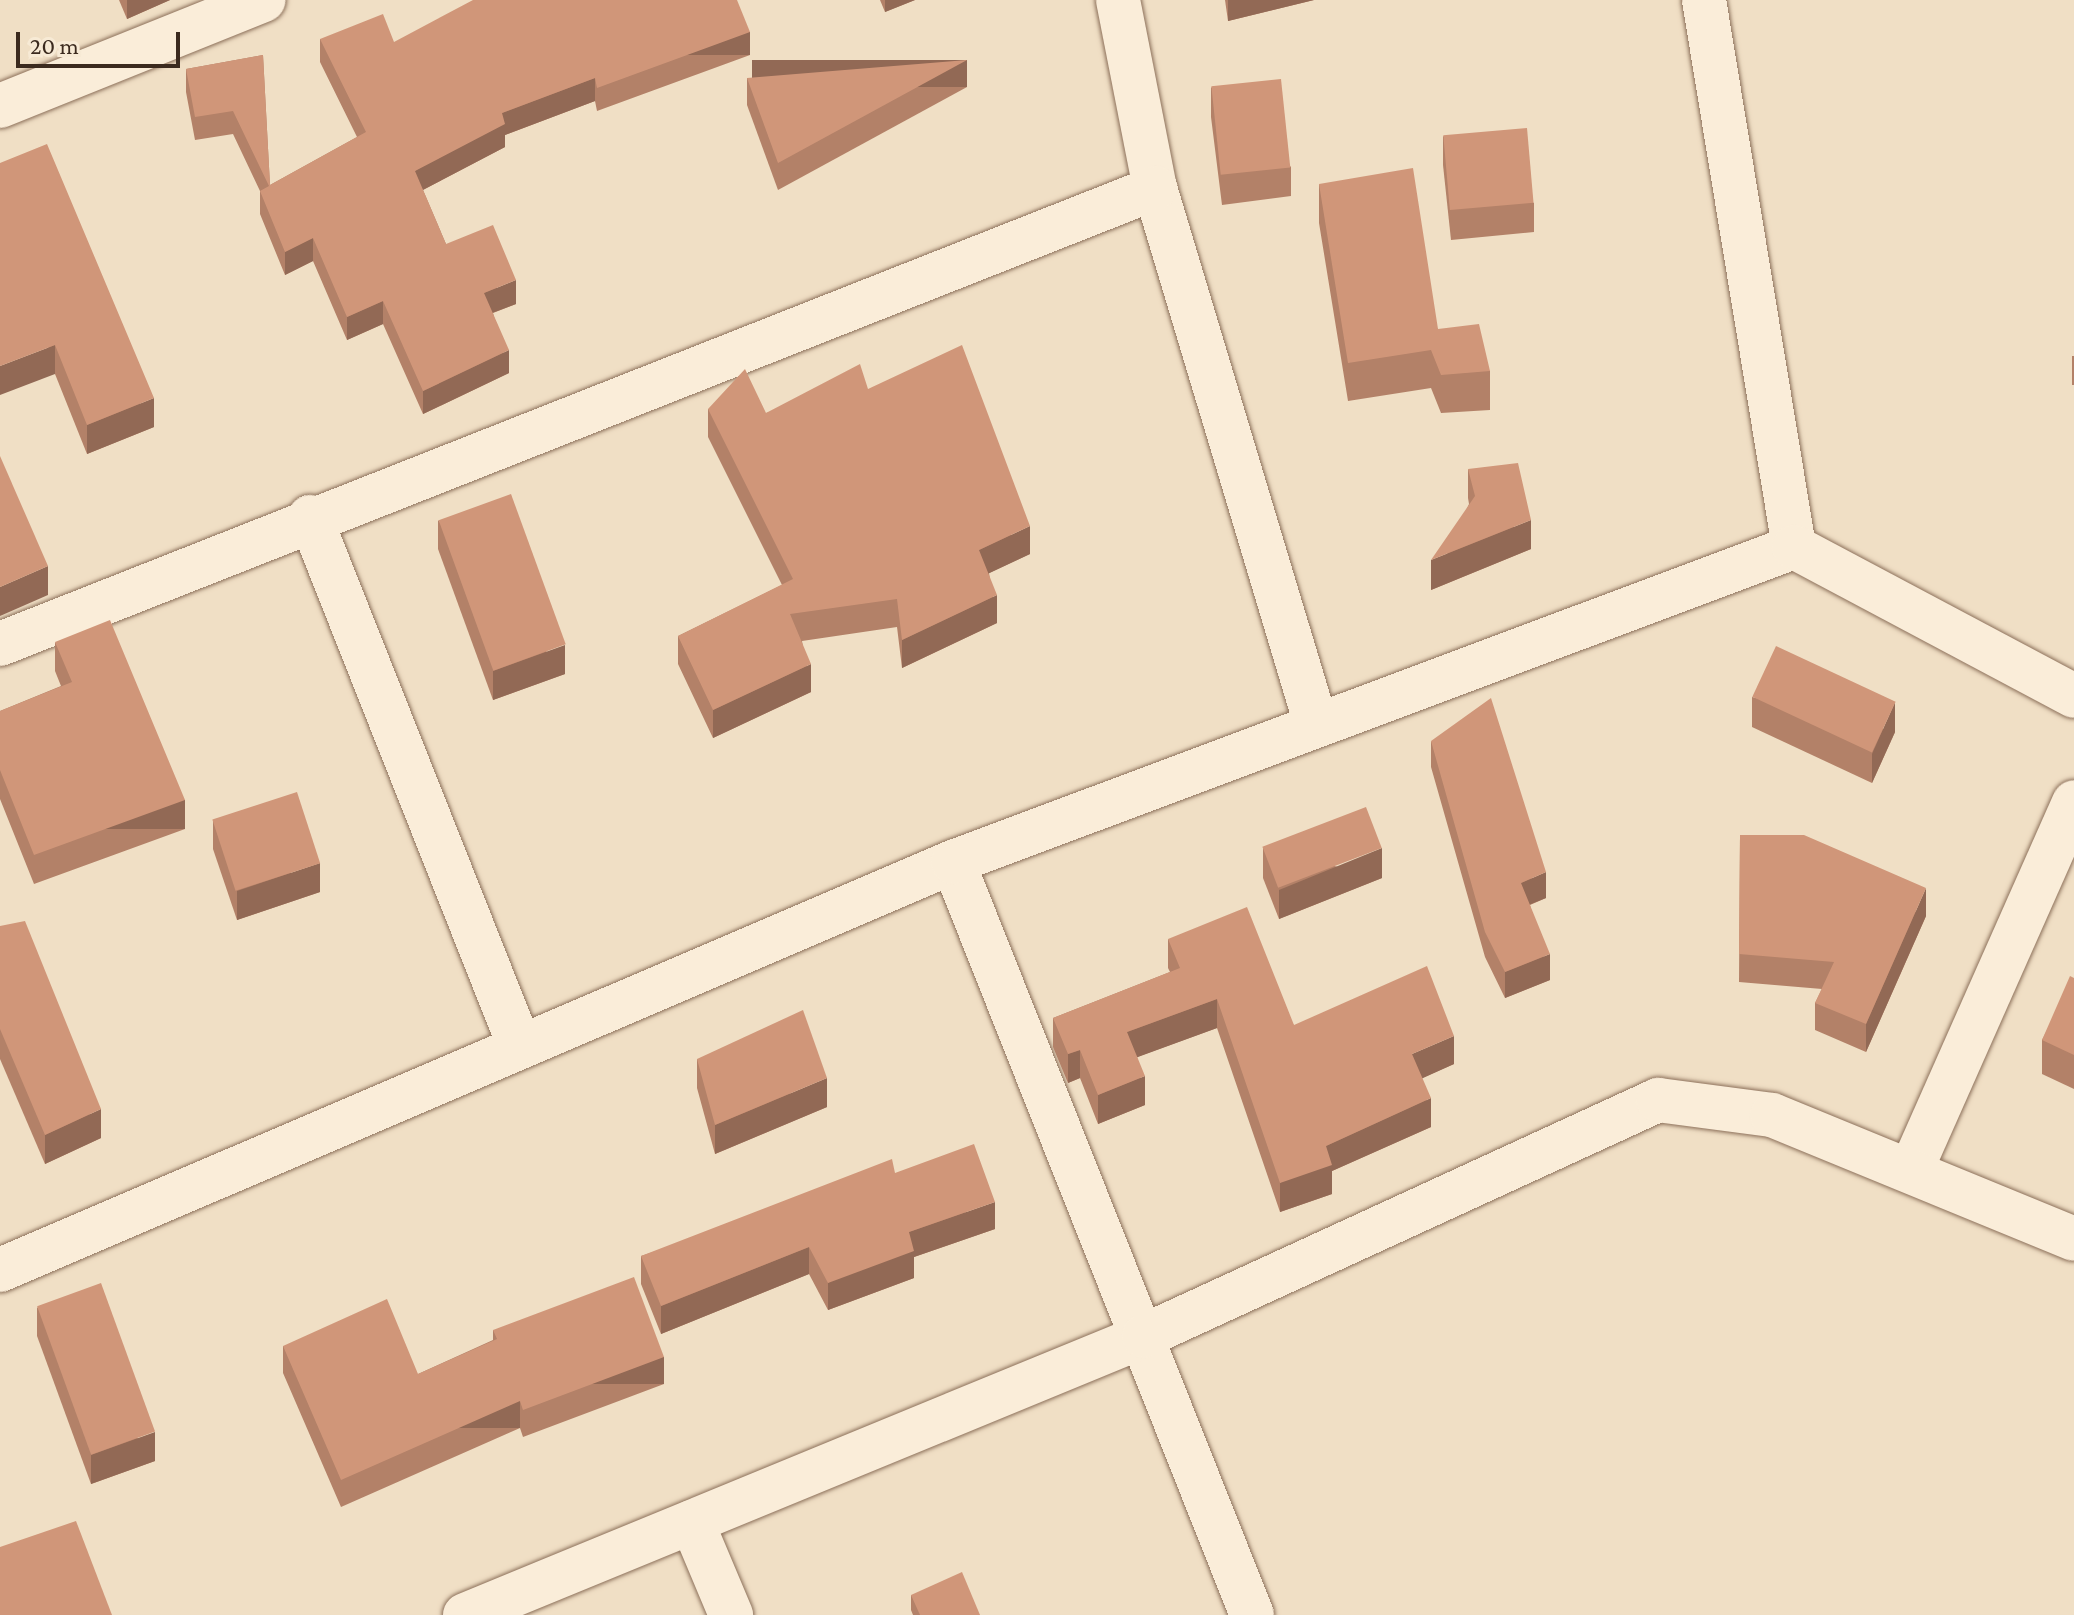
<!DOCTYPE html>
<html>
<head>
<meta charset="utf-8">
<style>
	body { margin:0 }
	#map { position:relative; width:2074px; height:1615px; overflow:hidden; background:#f0dfc5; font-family:"Crimson Pro",serif }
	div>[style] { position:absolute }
	.roads { filter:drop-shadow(0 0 2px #8c705a) drop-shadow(0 0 2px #8c705a) }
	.minor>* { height:44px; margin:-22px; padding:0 22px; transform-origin:22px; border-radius:22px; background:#faedd9 }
	.wall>* { inset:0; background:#b38168; transform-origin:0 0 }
	.shaded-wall>* { inset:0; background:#926955; transform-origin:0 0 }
	.building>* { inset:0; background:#d09679; transform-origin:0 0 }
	span { translate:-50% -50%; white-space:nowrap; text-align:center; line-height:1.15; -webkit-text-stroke:7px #f7ead5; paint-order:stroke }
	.scale { position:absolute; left:16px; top:32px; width:164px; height:36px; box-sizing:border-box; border:4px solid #3b2a1e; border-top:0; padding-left:10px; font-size:24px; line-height:28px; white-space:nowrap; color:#3b2a1e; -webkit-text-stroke:6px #f7ead5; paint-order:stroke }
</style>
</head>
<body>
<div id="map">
	<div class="roads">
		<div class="minor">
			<div style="left:1118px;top:0;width:192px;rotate:78.9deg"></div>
			<div style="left:1155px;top:188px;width:556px;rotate:73.29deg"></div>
			<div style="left:1704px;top:0;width:554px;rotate:80.66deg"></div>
			<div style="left:0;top:106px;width:284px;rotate:-21.9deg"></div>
			<div style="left:310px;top:517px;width:570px;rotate:68.39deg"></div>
			<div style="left:0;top:644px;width:1242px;rotate:-21.54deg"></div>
			<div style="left:953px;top:862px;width:810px;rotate:68.34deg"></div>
			<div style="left:1912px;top:1168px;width:400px;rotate:-66.1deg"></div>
			<div style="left:0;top:1270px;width:1037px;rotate:-23.18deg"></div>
			<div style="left:953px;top:862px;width:898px;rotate:-20.53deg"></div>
			<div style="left:1794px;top:547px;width:317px;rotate:28deg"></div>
			<div style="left:692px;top:1522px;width:101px;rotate:67.2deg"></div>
			<div style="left:465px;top:1615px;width:734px;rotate:-22.34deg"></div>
			<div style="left:1144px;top:1336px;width:566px;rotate:-24.66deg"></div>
			<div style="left:1658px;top:1100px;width:115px;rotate:7.5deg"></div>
			<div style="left:1772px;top:1115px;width:326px;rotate:22.3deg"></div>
		</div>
	</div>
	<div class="wall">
		<div style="clip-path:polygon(119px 0,170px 0,127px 19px)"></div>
		<div style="clip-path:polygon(880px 0,915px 0,885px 12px)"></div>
		<div style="clip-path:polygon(1225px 0,1314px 0,1228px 21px)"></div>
		<div style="clip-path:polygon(320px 39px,394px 42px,750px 55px,597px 111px,595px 101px,505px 135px,505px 147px,423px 190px,446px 244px,516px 304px,493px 313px,509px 373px,423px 414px,383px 324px,347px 340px,313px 261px,285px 275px,260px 214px,260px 191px,233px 134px,195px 140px,186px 92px,186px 69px,263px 55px,270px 185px,357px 137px,320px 62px)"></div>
		<div style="clip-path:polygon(747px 78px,967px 87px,778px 190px,747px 105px)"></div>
		<div style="clip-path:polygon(1211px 87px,1291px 167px,1291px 196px,1222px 205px,1211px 117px)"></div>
		<div style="clip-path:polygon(1443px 136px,1534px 203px,1534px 232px,1451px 240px,1443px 165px)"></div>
		<div style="clip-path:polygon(0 163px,154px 427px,87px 454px,55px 374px)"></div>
		<div style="clip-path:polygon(1319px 184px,1438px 329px,1490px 371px,1490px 410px,1441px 413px,1431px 388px,1348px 401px,1319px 223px)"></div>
		<div style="left:2074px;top:356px;width:29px;height:2px;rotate:90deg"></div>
		<div style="clip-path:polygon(868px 389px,1030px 554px,989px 573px,997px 623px,902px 668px,897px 627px,802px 641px,811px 692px,713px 738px,678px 664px,678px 636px,782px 585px,708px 437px,708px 409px,766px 413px)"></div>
		<div style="clip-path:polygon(1468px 469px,1531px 549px,1431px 590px,1469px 504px,1468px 498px)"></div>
		<div style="clip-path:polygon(438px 520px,565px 674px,493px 700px,438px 549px)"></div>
		<div style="clip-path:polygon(55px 642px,185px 829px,34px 884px,0 799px,0 711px,61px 686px,55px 671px)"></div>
		<div style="clip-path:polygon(1752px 697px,1895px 732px,1872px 783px,1752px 727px)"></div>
		<div style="clip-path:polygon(1431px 741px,1546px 898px,1530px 905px,1550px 980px,1505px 998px,1485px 957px,1431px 767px)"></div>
		<div style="clip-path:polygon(213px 820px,320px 892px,237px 920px,213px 849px)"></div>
		<div style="clip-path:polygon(1740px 835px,1926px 916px,1866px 1052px,1815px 1030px,1815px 1003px,1822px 989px,1739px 982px)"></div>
		<div style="clip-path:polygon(1263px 848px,1382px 878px,1279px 919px,1263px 878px)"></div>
		<div style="clip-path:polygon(0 926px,101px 1138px,45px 1164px,0 1059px)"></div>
		<div style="clip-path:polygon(1168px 939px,1294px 1025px,1454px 1064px,1422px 1078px,1431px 1127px,1332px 1171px,1332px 1194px,1280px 1212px,1217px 1028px,1137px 1057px,1145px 1105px,1098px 1124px,1080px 1078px,1068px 1083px,1053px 1047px,1053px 1018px,1170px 972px,1168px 968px)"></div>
		<div style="clip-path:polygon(2074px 978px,2074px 1089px,2042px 1074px,2042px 1040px)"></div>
		<div style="clip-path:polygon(697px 1059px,827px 1107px,715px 1154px,697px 1088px)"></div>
		<div style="clip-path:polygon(895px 1173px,995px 1229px,914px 1257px,914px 1278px,828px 1310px,809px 1274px,661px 1334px,641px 1284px,641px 1256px)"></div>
		<div style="clip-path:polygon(37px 1307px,155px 1461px,91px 1484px,37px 1336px)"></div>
		<div style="clip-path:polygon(493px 1330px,664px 1384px,523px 1437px,520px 1428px,341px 1507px,283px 1373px,283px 1346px,418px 1374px,493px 1340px)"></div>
		<div style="clip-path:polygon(911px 1595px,980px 1615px,913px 1615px,911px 1610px)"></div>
	</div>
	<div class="shaded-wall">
		<div style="clip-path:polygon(127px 0,170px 0,127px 19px)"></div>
		<div style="clip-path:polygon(885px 0,915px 0,885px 12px)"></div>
		<div style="clip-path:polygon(1228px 0,1314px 0,1228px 21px)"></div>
		<div style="left:750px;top:32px;width:23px;height:163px;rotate:90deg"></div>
		<div style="left:967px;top:60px;width:27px;height:215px;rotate:90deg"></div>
		<div style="clip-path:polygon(595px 78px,595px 101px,505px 135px,505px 147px,415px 194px,415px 171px,502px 113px)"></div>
		<div style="clip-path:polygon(313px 238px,313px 261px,285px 275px,285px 252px)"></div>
		<div style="clip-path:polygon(516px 280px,516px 304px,484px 316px,484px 293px)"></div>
		<div style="clip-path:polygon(383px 301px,383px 324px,347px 340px,347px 317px)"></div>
		<div style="clip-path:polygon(55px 345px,55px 374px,0 395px,0 366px)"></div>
		<div style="clip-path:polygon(509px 350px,509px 373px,423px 414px,423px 391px)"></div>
		<div style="clip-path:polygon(154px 398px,154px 427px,87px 454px,87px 425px)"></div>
		<div style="clip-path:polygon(1531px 520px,1531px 549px,1431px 590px,1431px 560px)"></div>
		<div style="clip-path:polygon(1030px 526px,1030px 554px,979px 578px,979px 550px)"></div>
		<div style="clip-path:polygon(48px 566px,48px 595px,0 616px,0 587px)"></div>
		<div style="clip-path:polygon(997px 595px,997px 623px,902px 668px,902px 640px)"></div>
		<div style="clip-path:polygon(565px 645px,565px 674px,493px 700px,493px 671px)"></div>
		<div style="clip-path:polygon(811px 664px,811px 692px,713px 738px,713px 710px)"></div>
		<div style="clip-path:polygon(1895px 702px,1895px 732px,1872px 783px,1872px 754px)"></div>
		<div style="left:185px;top:800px;width:29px;height:161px;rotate:90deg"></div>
		<div style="clip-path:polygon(1382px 848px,1382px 878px,1279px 919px,1279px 890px)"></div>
		<div style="clip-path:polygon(320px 863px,320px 892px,237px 920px,237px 891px)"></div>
		<div style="clip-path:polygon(1546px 872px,1546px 898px,1521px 908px,1521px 883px)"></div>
		<div style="clip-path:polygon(1926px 888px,1926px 916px,1866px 1052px,1866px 1024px)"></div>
		<div style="clip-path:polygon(1550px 954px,1550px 980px,1505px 998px,1505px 972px)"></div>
		<div style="clip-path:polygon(1217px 999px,1217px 1028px,1127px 1061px,1127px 1032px)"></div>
		<div style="clip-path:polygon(1454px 1036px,1454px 1064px,1412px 1083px,1412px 1054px)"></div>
		<div style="clip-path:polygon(1080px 1050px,1080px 1078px,1068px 1083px,1068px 1054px)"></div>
		<div style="clip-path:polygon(1145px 1076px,1145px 1105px,1098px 1124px,1098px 1095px)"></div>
		<div style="clip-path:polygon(827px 1078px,827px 1107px,715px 1154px,715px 1125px)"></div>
		<div style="clip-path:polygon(1431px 1098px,1431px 1127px,1332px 1171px,1332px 1194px,1280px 1212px,1280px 1183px,1326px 1146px)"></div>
		<div style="clip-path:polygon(101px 1109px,101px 1138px,45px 1164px,45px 1135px)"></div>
		<div style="clip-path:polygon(995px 1202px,995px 1229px,914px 1257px,914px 1278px,828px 1310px,828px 1283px,909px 1232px)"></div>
		<div style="clip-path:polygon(809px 1247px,809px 1274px,661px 1334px,661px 1306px)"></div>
		<div style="left:664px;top:1357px;width:27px;height:151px;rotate:90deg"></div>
		<div style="left:520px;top:1401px;width:27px;height:196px;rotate:90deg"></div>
		<div style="clip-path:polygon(155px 1432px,155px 1461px,91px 1484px,91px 1455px)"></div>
	</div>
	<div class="building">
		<div style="clip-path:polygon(473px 0,737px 0,750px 32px,597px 88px,595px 78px,502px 113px,505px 124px,415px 171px,446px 244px,493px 225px,516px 280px,484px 293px,509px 350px,423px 391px,383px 301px,347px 317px,313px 238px,285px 252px,260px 191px,269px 186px,233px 111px,195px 117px,186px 69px,263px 55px,270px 185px,366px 132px,320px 39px,383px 14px,394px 42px)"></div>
		<div style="clip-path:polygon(967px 60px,778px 163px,747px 78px)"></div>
		<div style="left:1281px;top:79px;width:89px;height:70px;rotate:84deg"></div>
		<div style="left:1527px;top:128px;width:75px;height:84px;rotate:85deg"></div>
		<div style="clip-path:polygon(47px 144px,154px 398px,87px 425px,55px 345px,0 366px,0 163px)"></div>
		<div style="clip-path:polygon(1413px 168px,1438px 329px,1479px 324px,1490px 371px,1441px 375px,1431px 350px,1348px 363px,1319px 184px)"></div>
		<div style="clip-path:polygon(962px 345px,1030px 526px,979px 550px,997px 595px,902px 640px,897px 599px,790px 614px,811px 664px,713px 710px,678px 636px,793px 579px,708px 409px,745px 369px,766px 413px,860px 364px,868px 389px)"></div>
		<div style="clip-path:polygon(0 456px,48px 566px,0 587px)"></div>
		<div style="clip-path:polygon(1518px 463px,1531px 520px,1431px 560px,1475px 496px,1468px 469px)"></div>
		<div style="left:511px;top:494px;width:160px;height:77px;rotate:70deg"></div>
		<div style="clip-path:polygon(110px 620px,185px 800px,34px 855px,0 770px,0 711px,72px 682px,55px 642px)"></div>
		<div style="left:1776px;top:646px;width:132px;height:56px;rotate:25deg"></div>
		<div style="clip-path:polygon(1491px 698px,1546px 872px,1521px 883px,1550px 954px,1505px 972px,1485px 932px,1431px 741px)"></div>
		<div style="left:297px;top:792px;width:75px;height:89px;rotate:72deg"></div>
		<div style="left:1366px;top:807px;width:44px;height:111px;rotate:69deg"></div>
		<div style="clip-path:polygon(1740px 835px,1804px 835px,1926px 888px,1866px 1024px,1815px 1003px,1834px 962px,1739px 954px)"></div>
		<div style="clip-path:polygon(1247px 907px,1294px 1025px,1427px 966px,1454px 1036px,1412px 1054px,1431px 1098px,1326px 1146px,1332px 1165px,1280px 1183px,1217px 999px,1127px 1032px,1145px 1076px,1098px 1095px,1080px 1050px,1068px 1054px,1053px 1018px,1180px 968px,1168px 939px)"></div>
		<div style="clip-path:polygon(25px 921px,101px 1109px,45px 1135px,0 1029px,0 926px)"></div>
		<div style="clip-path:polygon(2070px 976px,2074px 978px,2074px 1055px,2042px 1040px)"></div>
		<div style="clip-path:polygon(803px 1010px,827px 1078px,715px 1125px,697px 1059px)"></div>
		<div style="clip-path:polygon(974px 1144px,995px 1202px,909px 1232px,914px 1251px,828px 1283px,809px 1247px,661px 1306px,641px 1256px,892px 1159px,895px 1173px)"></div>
		<div style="clip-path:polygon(634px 1277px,664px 1357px,523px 1410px,520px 1401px,341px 1480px,283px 1346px,387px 1299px,418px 1374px,497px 1339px,493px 1330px)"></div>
		<div style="left:101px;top:1283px;width:158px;height:68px;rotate:70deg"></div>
		<div style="clip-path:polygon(76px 1521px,112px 1615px,0 1615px,0 1547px)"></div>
		<div style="clip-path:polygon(962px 1572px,980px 1615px,920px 1615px,911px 1595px)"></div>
	</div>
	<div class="scale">20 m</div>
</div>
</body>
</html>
